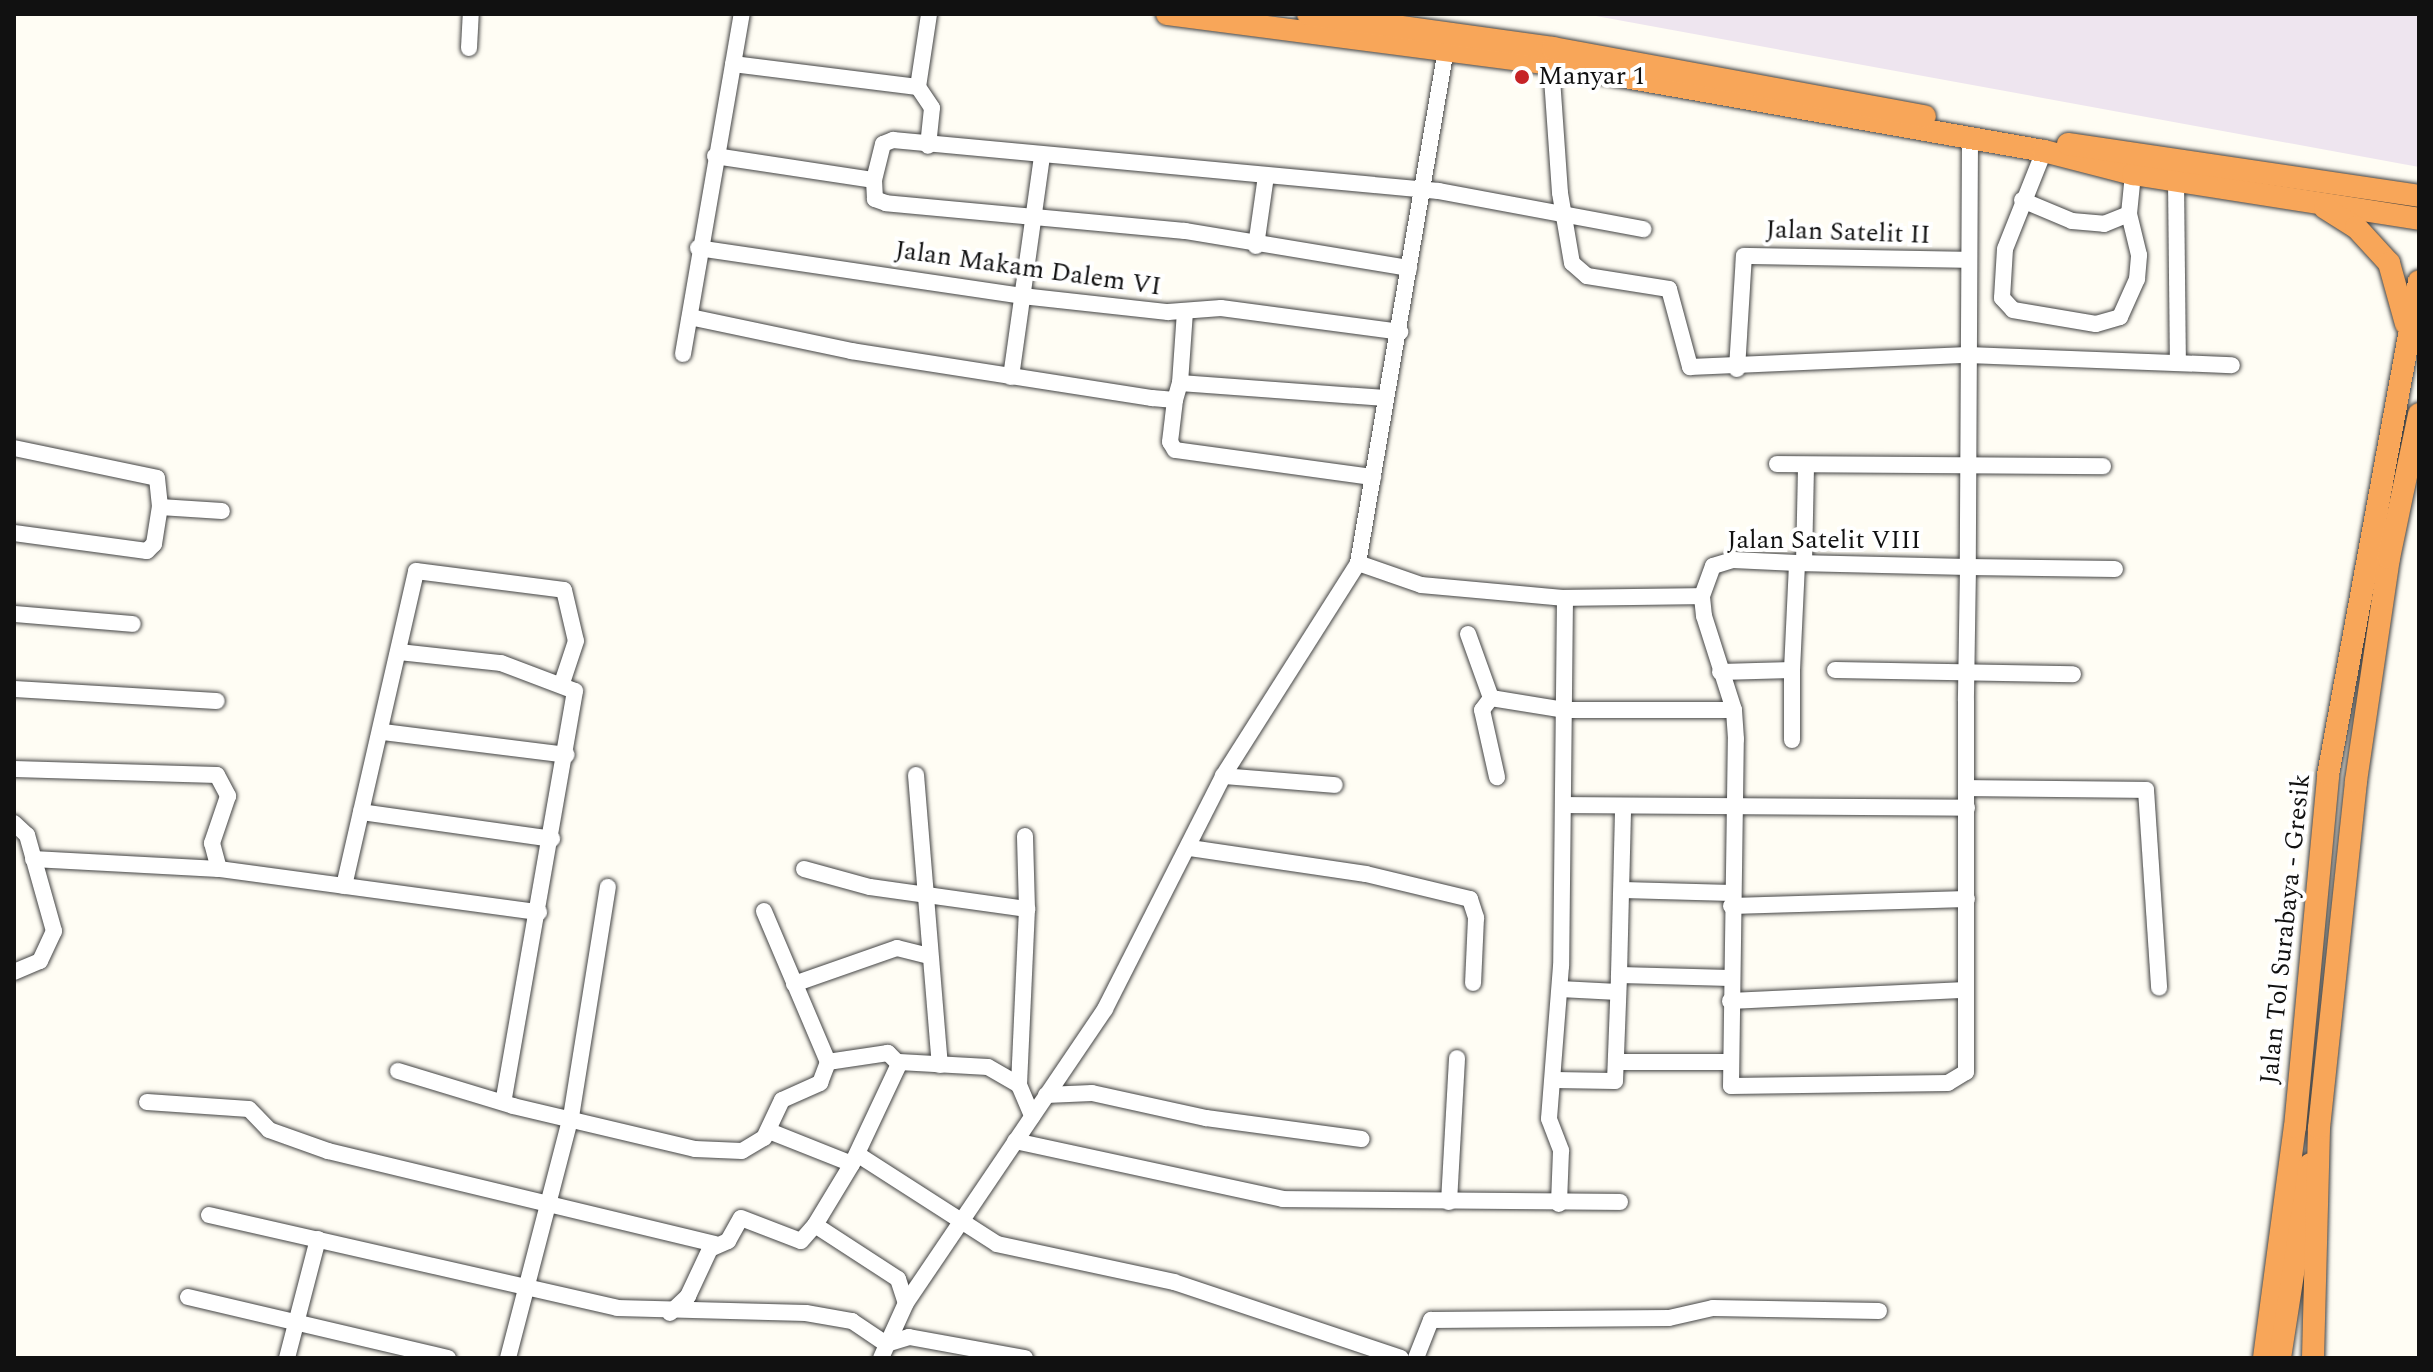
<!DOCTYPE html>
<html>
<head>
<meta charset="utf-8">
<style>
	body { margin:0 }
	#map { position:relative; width:2433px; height:1372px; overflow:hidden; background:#fffdf4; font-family:Spectral,serif }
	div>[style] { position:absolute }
	.industrial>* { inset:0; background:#eee5ef }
	.roads { filter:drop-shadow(0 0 2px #444) drop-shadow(0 0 2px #444) }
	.minor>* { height:16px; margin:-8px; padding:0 8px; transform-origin:8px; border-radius:8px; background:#fff }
	.highway>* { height:22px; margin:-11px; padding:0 11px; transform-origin:11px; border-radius:11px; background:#f8a659 }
	.dots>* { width:22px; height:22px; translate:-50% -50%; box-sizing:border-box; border:4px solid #fff; border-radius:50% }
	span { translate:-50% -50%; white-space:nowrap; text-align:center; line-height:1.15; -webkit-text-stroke:8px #fff; paint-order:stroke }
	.poi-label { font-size:26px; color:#111 }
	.left { translate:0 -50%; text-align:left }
	.street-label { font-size:26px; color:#111 }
	.frame { position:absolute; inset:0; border:16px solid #111; pointer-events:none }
</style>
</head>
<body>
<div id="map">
	<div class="industrial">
		<div style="clip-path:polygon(2419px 14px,2419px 167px,1596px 16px,1596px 14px)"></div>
	</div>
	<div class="roads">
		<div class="minor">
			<div style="left:469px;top:48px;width:34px;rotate:-87deg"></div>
			<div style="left:733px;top:64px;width:186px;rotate:7.1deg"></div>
			<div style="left:918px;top:87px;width:25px;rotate:56deg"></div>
			<div style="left:932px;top:108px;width:38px;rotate:96deg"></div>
			<div style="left:1551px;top:64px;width:129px;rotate:86deg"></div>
			<div style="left:1560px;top:193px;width:71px;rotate:80.3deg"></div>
			<div style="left:1572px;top:263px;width:20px;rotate:41deg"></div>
			<div style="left:1587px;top:276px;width:83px;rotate:9deg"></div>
			<div style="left:1669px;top:289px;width:81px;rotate:74.9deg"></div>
			<div style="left:1690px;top:367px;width:278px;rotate:-2.5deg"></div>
			<div style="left:1968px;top:355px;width:264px;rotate:2.2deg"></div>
			<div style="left:918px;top:87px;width:74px;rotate:-81.4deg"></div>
			<div style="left:1970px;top:140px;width:427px;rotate:90.3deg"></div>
			<div style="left:1968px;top:567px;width:134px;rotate:90.9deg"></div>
			<div style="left:1966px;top:701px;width:371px;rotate:90deg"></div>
			<div style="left:1966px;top:1072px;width:21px;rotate:149deg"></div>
			<div style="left:1948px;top:1083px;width:217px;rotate:179.2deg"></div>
			<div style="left:1731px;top:1086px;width:347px;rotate:-89.2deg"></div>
			<div style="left:1736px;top:739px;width:29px;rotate:-94deg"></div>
			<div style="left:1734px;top:710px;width:99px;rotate:-107.7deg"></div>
			<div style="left:1704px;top:616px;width:20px;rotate:-96deg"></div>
			<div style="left:1702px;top:596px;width:32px;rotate:-70deg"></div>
			<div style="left:1713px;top:566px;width:21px;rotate:-17deg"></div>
			<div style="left:1733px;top:560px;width:64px;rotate:2.7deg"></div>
			<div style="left:1797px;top:563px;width:171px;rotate:1.3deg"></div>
			<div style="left:1968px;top:567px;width:147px;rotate:0.8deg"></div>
			<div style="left:2044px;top:151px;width:105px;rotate:111.7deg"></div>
			<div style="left:2005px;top:249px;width:49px;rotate:93.5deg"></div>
			<div style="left:2002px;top:298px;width:16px;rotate:47deg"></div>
			<div style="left:2013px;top:310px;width:84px;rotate:9.6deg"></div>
			<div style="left:2096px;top:324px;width:25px;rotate:-16deg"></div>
			<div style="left:2120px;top:317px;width:42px;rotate:-65.9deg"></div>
			<div style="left:2137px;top:279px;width:24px;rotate:-85deg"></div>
			<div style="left:2139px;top:255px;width:42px;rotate:-103.7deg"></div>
			<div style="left:2129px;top:214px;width:40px;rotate:-84.3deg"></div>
			<div style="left:715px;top:156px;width:161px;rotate:8.6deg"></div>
			<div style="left:2176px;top:180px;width:180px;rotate:89.4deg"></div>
			<div style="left:2022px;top:200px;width:54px;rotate:22.8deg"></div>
			<div style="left:2072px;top:221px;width:32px;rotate:5deg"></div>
			<div style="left:2104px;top:224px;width:27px;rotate:-22deg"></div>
			<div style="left:1256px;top:246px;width:71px;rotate:-81.9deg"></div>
			<div style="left:698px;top:248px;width:328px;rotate:8.4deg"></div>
			<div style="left:1022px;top:296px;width:147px;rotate:6.3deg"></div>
			<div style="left:1168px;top:312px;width:53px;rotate:-4.3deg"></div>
			<div style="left:1221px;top:308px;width:181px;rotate:7.6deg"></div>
			<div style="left:1409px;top:268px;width:227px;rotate:-170.6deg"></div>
			<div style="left:1185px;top:231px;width:300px;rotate:-174.7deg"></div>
			<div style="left:886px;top:203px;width:12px;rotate:-160deg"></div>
			<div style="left:875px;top:199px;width:19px;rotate:-93deg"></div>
			<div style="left:874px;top:180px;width:37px;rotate:-76deg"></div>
			<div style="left:883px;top:144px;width:11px;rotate:-22deg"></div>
			<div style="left:893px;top:140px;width:548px;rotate:5.34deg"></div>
			<div style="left:1439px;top:191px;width:208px;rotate:10.6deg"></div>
			<div style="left:690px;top:317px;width:165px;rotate:11.9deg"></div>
			<div style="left:851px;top:351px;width:305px;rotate:8.9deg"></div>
			<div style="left:1152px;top:398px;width:23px;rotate:5deg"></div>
			<div style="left:1175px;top:400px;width:18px;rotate:-74deg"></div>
			<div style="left:1180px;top:383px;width:206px;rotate:4.2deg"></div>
			<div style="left:683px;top:354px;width:345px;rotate:-80.2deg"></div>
			<div style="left:1737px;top:369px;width:113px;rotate:-86.5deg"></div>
			<div style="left:1744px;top:256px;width:225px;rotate:1deg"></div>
			<div style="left:1011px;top:377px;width:222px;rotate:-82deg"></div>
			<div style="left:1180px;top:383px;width:72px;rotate:-86deg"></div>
			<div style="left:1175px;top:400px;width:42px;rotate:96.8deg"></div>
			<div style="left:1170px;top:442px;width:9px;rotate:58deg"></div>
			<div style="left:1175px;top:450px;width:200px;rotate:7.8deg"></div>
			<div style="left:14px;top:448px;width:146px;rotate:11.8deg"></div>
			<div style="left:157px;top:478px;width:29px;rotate:84deg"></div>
			<div style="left:1777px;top:464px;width:326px;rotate:0.4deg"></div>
			<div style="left:14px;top:533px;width:134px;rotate:7.7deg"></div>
			<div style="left:147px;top:551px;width:10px;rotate:-45deg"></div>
			<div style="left:154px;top:544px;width:37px;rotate:-81deg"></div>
			<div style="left:160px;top:507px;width:62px;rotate:3.7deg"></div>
			<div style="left:1358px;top:563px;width:67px;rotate:19.2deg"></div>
			<div style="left:1421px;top:585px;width:145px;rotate:5.2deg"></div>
			<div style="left:1565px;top:598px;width:368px;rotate:90.6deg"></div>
			<div style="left:1561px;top:966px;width:153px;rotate:94.5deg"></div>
			<div style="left:1549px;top:1119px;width:34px;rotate:69deg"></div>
			<div style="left:1561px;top:1151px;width:53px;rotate:92.2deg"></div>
			<div style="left:1804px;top:563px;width:98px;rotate:-88.8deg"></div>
			<div style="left:1565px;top:598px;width:137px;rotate:-0.8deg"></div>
			<div style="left:14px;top:614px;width:119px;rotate:4.8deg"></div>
			<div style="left:1468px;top:634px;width:68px;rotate:70.2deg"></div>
			<div style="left:1491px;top:698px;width:15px;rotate:127deg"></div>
			<div style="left:1482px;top:710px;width:69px;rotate:77.4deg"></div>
			<div style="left:399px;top:652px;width:103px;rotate:6.2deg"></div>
			<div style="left:501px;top:663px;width:79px;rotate:20.7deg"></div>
			<div style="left:575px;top:691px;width:417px;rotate:99.9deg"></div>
			<div style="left:1835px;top:670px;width:238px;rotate:1deg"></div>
			<div style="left:1720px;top:672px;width:72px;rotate:-1.6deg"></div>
			<div style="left:1792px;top:670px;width:107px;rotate:-87.3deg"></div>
			<div style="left:14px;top:689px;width:203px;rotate:3.4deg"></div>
			<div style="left:1491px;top:698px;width:74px;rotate:9.3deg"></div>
			<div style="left:1564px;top:710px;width:170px"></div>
			<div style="left:383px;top:732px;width:185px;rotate:7.1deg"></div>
			<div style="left:1792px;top:740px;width:70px;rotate:-90deg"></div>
			<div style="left:14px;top:769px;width:203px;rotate:1.7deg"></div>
			<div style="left:217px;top:775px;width:24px;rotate:62deg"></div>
			<div style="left:228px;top:796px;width:50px;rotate:108.8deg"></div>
			<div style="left:212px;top:843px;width:27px;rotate:75deg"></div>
			<div style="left:916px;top:775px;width:291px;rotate:85.3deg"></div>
			<div style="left:1223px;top:776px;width:112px;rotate:4.6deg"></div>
			<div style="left:1967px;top:788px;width:179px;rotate:0.6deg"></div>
			<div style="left:2146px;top:790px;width:198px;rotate:86.2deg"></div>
			<div style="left:1564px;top:805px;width:403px;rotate:0.4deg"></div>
			<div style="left:361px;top:812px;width:193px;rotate:8deg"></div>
			<div style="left:14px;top:823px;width:18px;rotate:43deg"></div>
			<div style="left:27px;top:835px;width:100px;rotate:74.3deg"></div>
			<div style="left:54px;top:931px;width:33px;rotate:115deg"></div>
			<div style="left:40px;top:961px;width:28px;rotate:157deg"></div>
			<div style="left:1190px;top:848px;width:178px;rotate:8.4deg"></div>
			<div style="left:1366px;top:874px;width:107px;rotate:13.5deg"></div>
			<div style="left:1470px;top:899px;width:20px;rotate:72deg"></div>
			<div style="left:1476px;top:918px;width:65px;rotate:92.6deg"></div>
			<div style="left:33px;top:859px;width:186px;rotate:3.1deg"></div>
			<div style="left:219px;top:869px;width:323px;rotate:7.7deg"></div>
			<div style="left:804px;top:869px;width:68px;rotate:15.3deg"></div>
			<div style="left:870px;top:887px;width:159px;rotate:8deg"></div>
			<div style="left:1027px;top:909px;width:73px;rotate:-91.6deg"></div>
			<div style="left:344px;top:886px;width:323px;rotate:-77.1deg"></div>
			<div style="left:416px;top:571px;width:149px;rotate:7.3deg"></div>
			<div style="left:564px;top:590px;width:52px;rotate:76.8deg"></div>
			<div style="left:576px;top:641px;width:44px;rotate:108.4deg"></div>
			<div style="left:1623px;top:890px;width:109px;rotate:1.6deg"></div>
			<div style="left:1731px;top:906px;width:236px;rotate:-1.7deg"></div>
			<div style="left:1619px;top:975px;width:169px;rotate:-88.6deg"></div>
			<div style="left:794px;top:984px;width:109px;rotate:-19.3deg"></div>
			<div style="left:897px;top:948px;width:34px;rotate:14deg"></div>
			<div style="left:1560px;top:989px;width:58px;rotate:3deg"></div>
			<div style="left:1730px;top:1001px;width:236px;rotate:-2.7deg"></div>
			<div style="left:899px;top:1062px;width:89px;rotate:3.2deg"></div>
			<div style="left:988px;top:1067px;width:36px;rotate:30deg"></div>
			<div style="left:1019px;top:1085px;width:34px;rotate:67deg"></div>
			<div style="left:1616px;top:1062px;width:112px"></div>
			<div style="left:398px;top:1071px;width:120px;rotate:16.9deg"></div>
			<div style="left:513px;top:1106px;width:187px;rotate:13.3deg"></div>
			<div style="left:695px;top:1149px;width:47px;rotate:2.4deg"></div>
			<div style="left:742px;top:1151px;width:26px;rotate:-31deg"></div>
			<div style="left:764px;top:1138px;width:42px;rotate:-64.7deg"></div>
			<div style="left:782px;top:1100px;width:42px;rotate:-24.1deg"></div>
			<div style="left:820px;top:1083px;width:22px;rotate:-69deg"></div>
			<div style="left:828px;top:1062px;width:164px;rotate:-113deg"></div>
			<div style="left:1554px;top:1080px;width:61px;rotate:0.9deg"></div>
			<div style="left:1615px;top:1081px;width:106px;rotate:-87.8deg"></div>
			<div style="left:1619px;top:975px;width:112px;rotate:1.5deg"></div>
			<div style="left:1019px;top:1085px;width:176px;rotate:-87.4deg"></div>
			<div style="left:1046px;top:1095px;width:46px;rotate:-2.5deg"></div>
			<div style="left:1092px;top:1093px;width:117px;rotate:12.4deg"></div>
			<div style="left:1206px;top:1118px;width:157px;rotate:7.7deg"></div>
			<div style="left:147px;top:1102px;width:102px;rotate:3.9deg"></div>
			<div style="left:249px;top:1109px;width:29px;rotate:46deg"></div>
			<div style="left:269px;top:1130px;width:63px;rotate:19.6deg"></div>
			<div style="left:328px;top:1151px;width:398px;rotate:13.5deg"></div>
			<div style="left:769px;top:1131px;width:89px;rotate:21.7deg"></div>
			<div style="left:1015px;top:1141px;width:274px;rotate:12.2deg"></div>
			<div style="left:1283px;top:1199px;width:337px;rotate:0.5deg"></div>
			<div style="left:857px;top:1154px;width:166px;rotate:32.7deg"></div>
			<div style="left:997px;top:1244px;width:181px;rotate:12.1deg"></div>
			<div style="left:1174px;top:1282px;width:239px;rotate:18.5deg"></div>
			<div style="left:1449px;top:1202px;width:144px;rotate:-86.8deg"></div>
			<div style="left:209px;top:1215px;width:418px;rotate:12.8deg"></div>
			<div style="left:617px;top:1308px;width:189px;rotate:1.5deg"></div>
			<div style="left:806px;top:1313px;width:47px;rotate:9.9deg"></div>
			<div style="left:852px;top:1321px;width:41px;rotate:34.1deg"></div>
			<div style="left:886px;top:1344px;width:24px;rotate:-17deg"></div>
			<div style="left:909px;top:1337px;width:118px;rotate:10.3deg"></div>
			<div style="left:815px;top:1225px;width:71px;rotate:-58.8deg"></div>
			<div style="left:852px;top:1164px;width:110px;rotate:-64.8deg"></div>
			<div style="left:899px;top:1064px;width:16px;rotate:-135deg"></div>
			<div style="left:888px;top:1053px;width:61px;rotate:171.5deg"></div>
			<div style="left:188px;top:1297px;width:267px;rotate:13.2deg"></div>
			<div style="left:670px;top:1313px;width:25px;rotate:-43deg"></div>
			<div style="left:688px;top:1296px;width:52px;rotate:-64.9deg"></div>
			<div style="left:710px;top:1249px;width:20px;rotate:-24deg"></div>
			<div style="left:728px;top:1241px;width:26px;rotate:-61deg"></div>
			<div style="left:741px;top:1218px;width:64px;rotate:21deg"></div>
			<div style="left:801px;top:1241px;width:21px;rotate:-49deg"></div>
			<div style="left:815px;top:1225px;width:99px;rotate:33deg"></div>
			<div style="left:898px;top:1279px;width:25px;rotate:72deg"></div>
			<div style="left:287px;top:1358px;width:123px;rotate:-75.4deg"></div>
			<div style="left:508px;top:1358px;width:249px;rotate:-75.4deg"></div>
			<div style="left:571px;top:1117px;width:233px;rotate:-80.9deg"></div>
			<div style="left:881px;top:1358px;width:60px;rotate:-65.6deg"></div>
			<div style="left:906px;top:1303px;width:355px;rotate:-55.9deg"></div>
			<div style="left:1105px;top:1009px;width:261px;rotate:-63.1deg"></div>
			<div style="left:1223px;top:776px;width:252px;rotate:-57.6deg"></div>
			<div style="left:1358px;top:563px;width:521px;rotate:-80.28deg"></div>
			<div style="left:1416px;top:1358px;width:41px;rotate:-68.5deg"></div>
			<div style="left:1431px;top:1320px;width:238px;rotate:-0.5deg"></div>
			<div style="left:1669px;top:1318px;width:45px;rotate:-12.8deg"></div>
			<div style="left:1713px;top:1308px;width:166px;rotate:1deg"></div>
		</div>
		<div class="highway">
			<div style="left:1167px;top:14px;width:387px;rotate:7.4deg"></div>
			<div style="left:1551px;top:64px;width:501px;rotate:10.01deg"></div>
			<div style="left:2044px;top:151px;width:92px;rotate:14.5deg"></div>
			<div style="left:2133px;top:174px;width:290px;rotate:8.9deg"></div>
			<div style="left:1308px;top:14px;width:247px;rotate:7.9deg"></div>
			<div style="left:1553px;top:48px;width:378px;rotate:10.4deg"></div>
			<div style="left:2068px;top:144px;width:355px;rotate:8.4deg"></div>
			<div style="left:2325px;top:208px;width:36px;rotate:32deg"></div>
			<div style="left:2356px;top:227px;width:49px;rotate:47.5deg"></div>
			<div style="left:2389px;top:263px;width:63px;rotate:74.4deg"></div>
			<div style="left:2264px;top:1358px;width:233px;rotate:-82.4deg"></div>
			<div style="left:2295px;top:1127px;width:354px;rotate:-84.6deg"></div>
			<div style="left:2328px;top:775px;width:502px;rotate:-79.56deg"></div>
			<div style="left:2280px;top:1358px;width:196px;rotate:-81.2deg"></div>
			<div style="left:2313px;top:1358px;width:230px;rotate:-88.5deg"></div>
			<div style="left:2319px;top:1128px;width:349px;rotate:-83.9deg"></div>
			<div style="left:2356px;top:781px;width:225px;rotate:-81.6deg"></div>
			<div style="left:2389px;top:558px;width:147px;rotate:-78.2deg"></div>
		</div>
	</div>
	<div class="dots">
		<div style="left:1522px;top:77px;background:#c62326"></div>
	</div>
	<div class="poi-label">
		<span class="left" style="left:1538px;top:77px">Manyar 1</span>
	</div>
	<div class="street-label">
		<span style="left:1848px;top:233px;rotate:2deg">Jalan Satelit II</span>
		<span style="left:1028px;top:269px;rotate:8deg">Jalan Makam Dalem VI</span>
		<span style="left:1824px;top:541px">Jalan Satelit VIII</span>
		<span style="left:2286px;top:929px;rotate:-84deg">Jalan Tol Surabaya - Gresik</span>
	</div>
	<div class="frame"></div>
</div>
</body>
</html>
